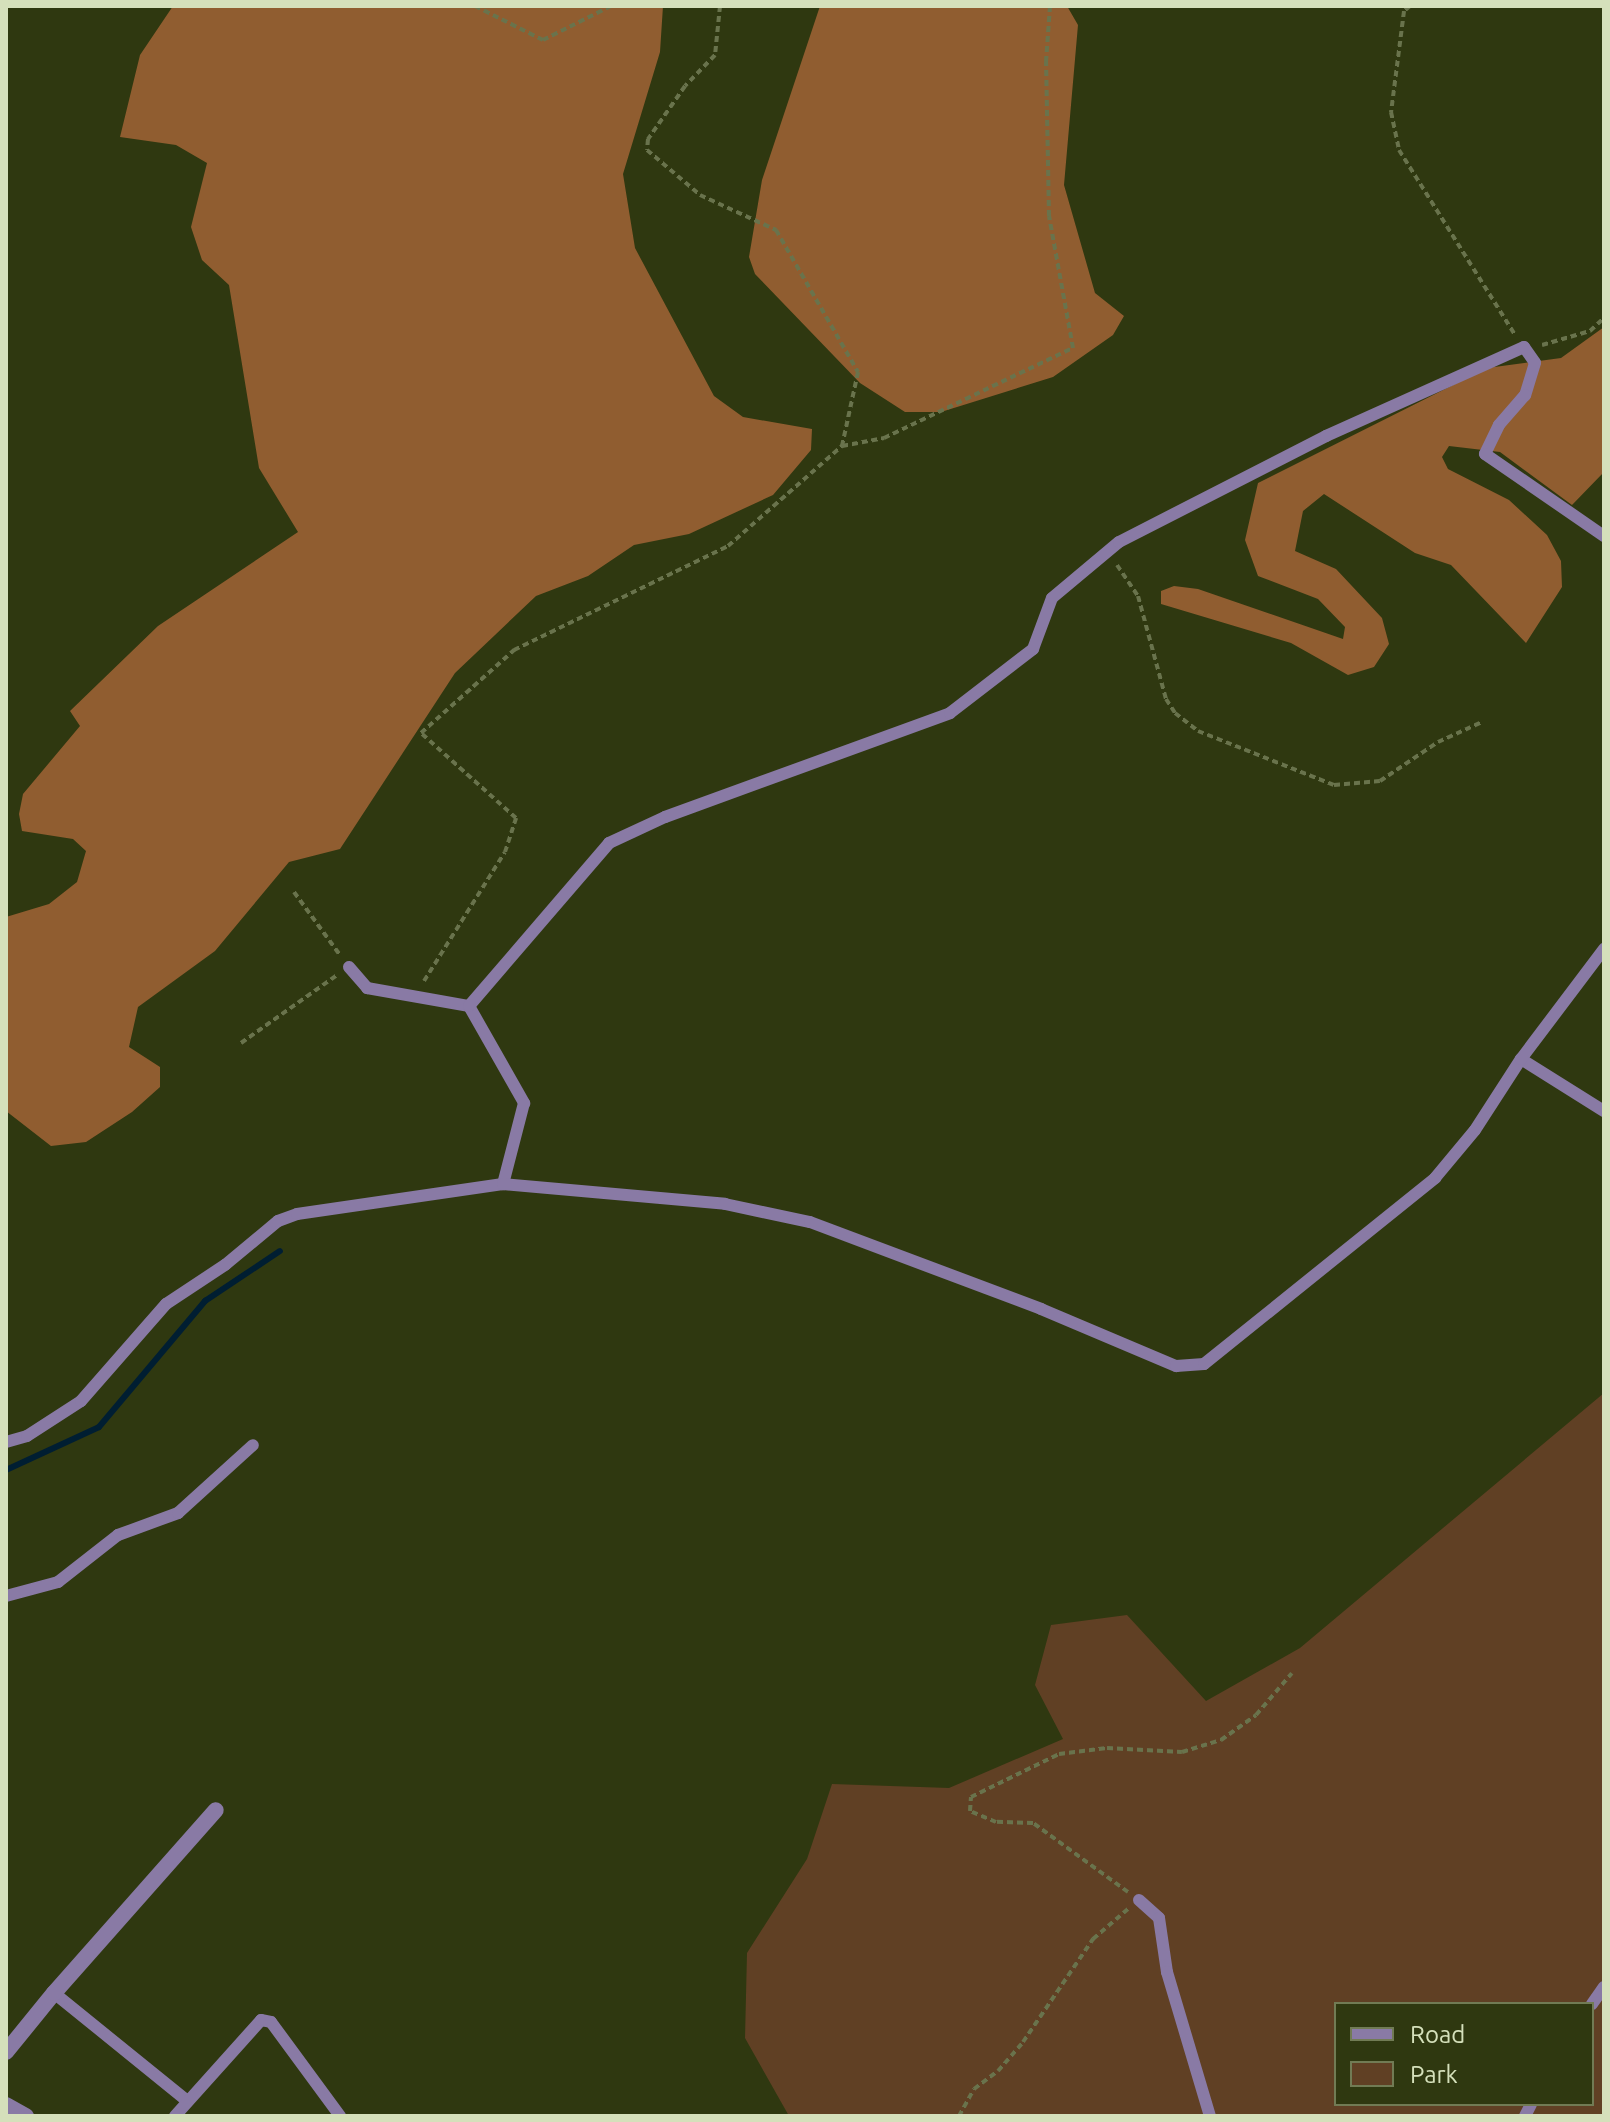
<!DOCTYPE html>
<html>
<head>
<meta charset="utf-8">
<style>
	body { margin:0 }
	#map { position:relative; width:1610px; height:2122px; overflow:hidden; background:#2f3810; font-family:Ubuntu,sans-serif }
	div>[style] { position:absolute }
	.green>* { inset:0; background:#604024 }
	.forest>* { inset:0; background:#905d30 }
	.stream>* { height:6px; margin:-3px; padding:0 3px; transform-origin:3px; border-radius:3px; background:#001e32 }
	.path>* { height:4px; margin-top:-2px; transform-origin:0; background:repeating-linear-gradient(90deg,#69734c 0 6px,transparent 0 10px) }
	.lane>* { height:12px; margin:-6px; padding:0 6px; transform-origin:6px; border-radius:6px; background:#897aa5 }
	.street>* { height:16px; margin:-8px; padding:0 8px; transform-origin:8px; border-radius:8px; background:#897aa5 }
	span { translate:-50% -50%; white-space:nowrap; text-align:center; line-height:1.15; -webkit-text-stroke:7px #2f3810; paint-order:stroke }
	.frame { position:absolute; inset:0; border:8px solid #d5e0bb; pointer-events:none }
	.legend { position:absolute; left:1334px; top:2002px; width:260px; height:104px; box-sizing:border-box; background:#2f3810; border:2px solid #717b54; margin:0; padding:10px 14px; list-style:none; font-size:24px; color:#d5e0bb }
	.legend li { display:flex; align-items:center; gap:16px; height:40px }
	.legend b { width:40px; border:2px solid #717b54 }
</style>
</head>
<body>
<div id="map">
	<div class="green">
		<div style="clip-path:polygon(evenodd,1604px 1393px,1604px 2116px,789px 2116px,745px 2038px,747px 1953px,807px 1859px,832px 1784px,949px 1788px,1063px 1739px,1035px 1685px,1051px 1625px,1127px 1615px,1206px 1701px,1300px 1648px,1604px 1393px,1336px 2004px,1592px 2004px,1592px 2104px,1336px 2104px,1336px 2004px)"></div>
	</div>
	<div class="forest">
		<div style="clip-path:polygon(173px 6px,663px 6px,660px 52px,623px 174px,635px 248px,714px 396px,743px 417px,812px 429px,811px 450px,773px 495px,689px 534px,634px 545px,588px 576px,536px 596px,455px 673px,340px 849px,289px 862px,215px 951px,138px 1007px,129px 1047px,160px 1067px,160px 1087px,132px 1112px,86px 1142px,51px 1146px,6px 1111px,6px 917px,49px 904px,77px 882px,86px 851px,73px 839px,22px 831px,19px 814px,23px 794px,80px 726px,70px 711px,158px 626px,298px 532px,259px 468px,229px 285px,202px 260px,191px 227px,207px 163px,176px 145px,120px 137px,140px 55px)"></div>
		<div style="clip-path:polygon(820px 6px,1067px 6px,1078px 25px,1064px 185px,1095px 293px,1124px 316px,1113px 335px,1053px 377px,941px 412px,905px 412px,860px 383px,755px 274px,749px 257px,762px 180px)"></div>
		<div style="clip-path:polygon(1604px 327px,1604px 472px,1572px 505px,1500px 452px,1449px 446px,1442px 457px,1448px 469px,1509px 500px,1547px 535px,1561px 561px,1562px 587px,1526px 643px,1451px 565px,1415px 553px,1324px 494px,1303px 511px,1295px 551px,1336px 569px,1382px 618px,1389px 644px,1374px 667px,1348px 675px,1291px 643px,1161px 604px,1161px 591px,1174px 586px,1198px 589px,1343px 639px,1345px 627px,1318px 599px,1258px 576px,1245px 540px,1258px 483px,1487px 368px,1561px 358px)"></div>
	</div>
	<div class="stream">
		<div style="left:6px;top:1470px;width:102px;rotate:-24.8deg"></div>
		<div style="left:99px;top:1427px;width:165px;rotate:-49.9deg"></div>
		<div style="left:205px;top:1301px;width:90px;rotate:-33.7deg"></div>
	</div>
	<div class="path">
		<div style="left:475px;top:6px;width:76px;rotate:26.6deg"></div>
		<div style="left:543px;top:40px;width:76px;rotate:-26.6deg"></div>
		<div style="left:720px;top:6px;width:49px;rotate:95.8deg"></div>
		<div style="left:715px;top:55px;width:43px;rotate:134.1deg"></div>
		<div style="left:685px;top:86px;width:65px;rotate:124.9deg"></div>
		<div style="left:648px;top:139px;width:11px;rotate:95deg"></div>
		<div style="left:647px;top:150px;width:70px;rotate:40.3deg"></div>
		<div style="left:700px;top:195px;width:84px;rotate:24.7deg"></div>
		<div style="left:776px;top:230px;width:164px;rotate:60deg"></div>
		<div style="left:858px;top:372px;width:76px;rotate:102.2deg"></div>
		<div style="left:1410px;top:6px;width:8px;rotate:140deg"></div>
		<div style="left:1404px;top:11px;width:102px;rotate:97.3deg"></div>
		<div style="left:1391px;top:112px;width:39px;rotate:78deg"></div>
		<div style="left:1399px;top:150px;width:218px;rotate:57.9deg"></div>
		<div style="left:1542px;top:345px;width:50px;rotate:-16.3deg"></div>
		<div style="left:1590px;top:331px;width:19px;rotate:-43deg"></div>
		<div style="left:1117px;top:565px;width:37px;rotate:56deg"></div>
		<div style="left:1138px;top:596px;width:107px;rotate:74.8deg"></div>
		<div style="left:1166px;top:699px;width:17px;rotate:57deg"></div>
		<div style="left:1175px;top:713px;width:29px;rotate:38deg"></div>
		<div style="left:1198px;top:731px;width:146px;rotate:21.7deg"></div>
		<div style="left:1334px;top:785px;width:46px;rotate:-5deg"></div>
		<div style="left:1380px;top:781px;width:70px;rotate:-33.9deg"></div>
		<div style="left:1438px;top:742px;width:48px;rotate:-24.4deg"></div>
		<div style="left:294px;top:892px;width:78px;rotate:53.9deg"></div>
		<div style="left:424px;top:981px;width:152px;rotate:-57.9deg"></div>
		<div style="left:505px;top:852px;width:36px;rotate:-72deg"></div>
		<div style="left:516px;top:818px;width:127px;rotate:-138.2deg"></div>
		<div style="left:421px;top:733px;width:125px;rotate:-41.7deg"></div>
		<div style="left:514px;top:650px;width:238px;rotate:-25.9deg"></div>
		<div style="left:728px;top:546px;width:152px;rotate:-41.3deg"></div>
		<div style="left:842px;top:446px;width:43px;rotate:-10.8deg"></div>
		<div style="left:884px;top:438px;width:209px;rotate:-25.5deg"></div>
		<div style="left:1073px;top:348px;width:134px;rotate:-100.3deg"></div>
		<div style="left:1049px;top:216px;width:154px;rotate:-91.1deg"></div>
		<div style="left:1046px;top:62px;width:56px;rotate:-85.9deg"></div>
		<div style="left:241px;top:1043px;width:118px;rotate:-35.3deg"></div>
		<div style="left:1128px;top:1892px;width:117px;rotate:-144deg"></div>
		<div style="left:1033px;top:1823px;width:37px;rotate:-178deg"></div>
		<div style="left:996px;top:1822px;width:28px;rotate:-157deg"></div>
		<div style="left:970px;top:1811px;width:14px;rotate:-86deg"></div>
		<div style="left:971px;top:1797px;width:98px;rotate:-26deg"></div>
		<div style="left:1059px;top:1754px;width:48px;rotate:-7.1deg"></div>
		<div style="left:1107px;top:1748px;width:75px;rotate:3.1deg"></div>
		<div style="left:1182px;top:1752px;width:41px;rotate:-17.1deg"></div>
		<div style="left:1221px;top:1740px;width:43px;rotate:-35.5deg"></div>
		<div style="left:1256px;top:1715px;width:55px;rotate:-49.4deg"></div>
		<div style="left:959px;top:2116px;width:31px;rotate:-61deg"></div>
		<div style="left:974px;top:2089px;width:30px;rotate:-37deg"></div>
		<div style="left:998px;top:2071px;width:38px;rotate:-49deg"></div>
		<div style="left:1023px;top:2042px;width:125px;rotate:-55.8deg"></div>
		<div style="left:1093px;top:1939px;width:46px;rotate:-40.6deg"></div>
	</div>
	<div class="lane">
		<div style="left:349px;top:967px;width:28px;rotate:49deg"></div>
		<div style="left:367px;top:988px;width:104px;rotate:10deg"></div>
		<div style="left:469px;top:1006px;width:112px;rotate:60.4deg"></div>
		<div style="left:524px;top:1103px;width:84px;rotate:104.5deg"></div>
		<div style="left:469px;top:1006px;width:215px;rotate:-49.3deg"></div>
		<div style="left:609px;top:843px;width:62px;rotate:-24.9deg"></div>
		<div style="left:665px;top:817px;width:303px;rotate:-20deg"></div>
		<div style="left:950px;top:713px;width:105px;rotate:-37.6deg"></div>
		<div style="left:1033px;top:649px;width:54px;rotate:-69.6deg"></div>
		<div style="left:1052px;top:598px;width:87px;rotate:-39.9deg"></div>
		<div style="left:1119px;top:542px;width:233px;rotate:-27.1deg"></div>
		<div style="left:1326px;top:436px;width:217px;rotate:-24.2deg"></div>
		<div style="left:1524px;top:347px;width:19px;rotate:55deg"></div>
		<div style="left:1535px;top:363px;width:34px;rotate:107deg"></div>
		<div style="left:1525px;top:395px;width:40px;rotate:131deg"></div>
		<div style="left:1499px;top:425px;width:32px;rotate:116deg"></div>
		<div style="left:1485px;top:454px;width:145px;rotate:34.6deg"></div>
		<div style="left:1521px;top:1059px;width:98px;rotate:32.1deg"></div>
		<div style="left:6px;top:1442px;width:22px;rotate:-16deg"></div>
		<div style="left:27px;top:1436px;width:64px;rotate:-32.9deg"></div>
		<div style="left:81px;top:1401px;width:129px;rotate:-48.8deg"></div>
		<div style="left:166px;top:1304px;width:71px;rotate:-33.5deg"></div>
		<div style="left:225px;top:1265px;width:69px;rotate:-39.7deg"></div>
		<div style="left:278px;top:1221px;width:20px;rotate:-20deg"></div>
		<div style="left:297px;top:1214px;width:208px;rotate:-8.3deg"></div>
		<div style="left:503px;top:1184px;width:223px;rotate:5.1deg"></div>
		<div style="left:725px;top:1204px;width:87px;rotate:12deg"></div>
		<div style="left:810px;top:1222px;width:247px;rotate:20.6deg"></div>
		<div style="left:1041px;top:1309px;width:147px;rotate:22.9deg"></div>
		<div style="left:1176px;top:1366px;width:28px;rotate:-4deg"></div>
		<div style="left:1204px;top:1364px;width:297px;rotate:-38.8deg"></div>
		<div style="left:1435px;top:1178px;width:62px;rotate:-50.2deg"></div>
		<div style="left:1475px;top:1130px;width:85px;rotate:-57.1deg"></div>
		<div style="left:1521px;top:1059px;width:138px;rotate:-53deg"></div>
		<div style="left:6px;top:1596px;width:54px;rotate:-15.1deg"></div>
		<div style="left:58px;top:1582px;width:76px;rotate:-38.1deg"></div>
		<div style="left:118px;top:1535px;width:64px;rotate:-20.1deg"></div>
		<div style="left:178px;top:1513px;width:101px;rotate:-42.2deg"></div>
		<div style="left:1139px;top:1900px;width:27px;rotate:42deg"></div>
		<div style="left:1159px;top:1918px;width:55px;rotate:81.6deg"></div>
		<div style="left:1167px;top:1972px;width:150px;rotate:73.4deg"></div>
		<div style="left:54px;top:1993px;width:170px;rotate:39deg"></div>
		<div style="left:1592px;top:2004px;width:21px;rotate:-55deg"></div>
		<div style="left:175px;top:2116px;width:129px;rotate:-48.1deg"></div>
		<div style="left:261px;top:2020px;width:10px;rotate:11deg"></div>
		<div style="left:271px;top:2022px;width:117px;rotate:53.7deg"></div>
		<div style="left:1525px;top:2116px;width:13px;rotate:-63deg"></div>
	</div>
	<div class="street">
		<div style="left:6px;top:2052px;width:76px;rotate:-50.9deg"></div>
		<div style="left:54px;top:1993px;width:244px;rotate:-48.5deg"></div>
		<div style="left:6px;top:2105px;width:23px;rotate:29deg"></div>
	</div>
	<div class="frame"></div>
	<ul class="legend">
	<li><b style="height:10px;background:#897aa5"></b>Road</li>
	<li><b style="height:22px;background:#604024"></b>Park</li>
	</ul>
</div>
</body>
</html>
